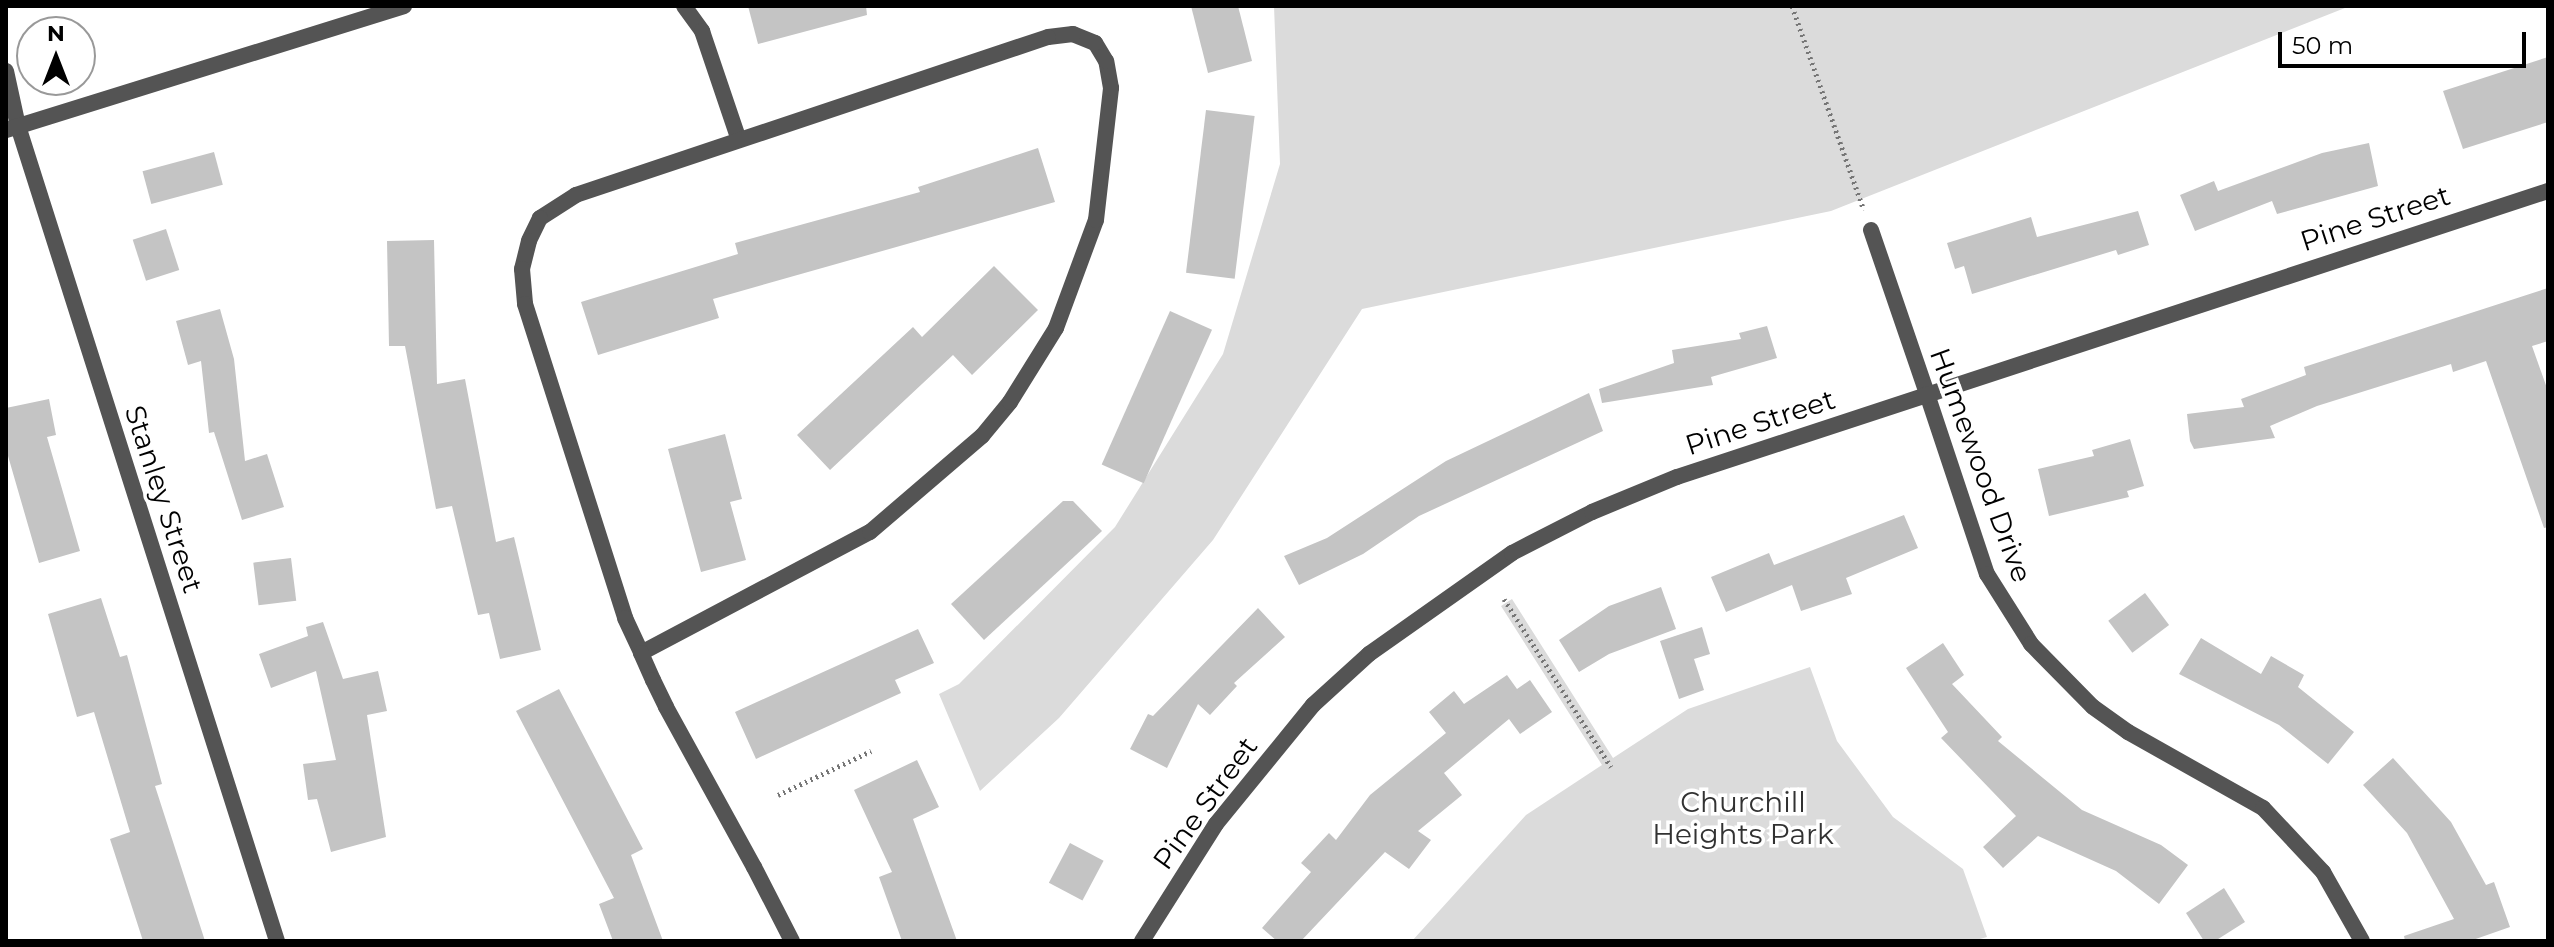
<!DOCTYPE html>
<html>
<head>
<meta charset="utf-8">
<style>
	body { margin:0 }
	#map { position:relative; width:2554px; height:947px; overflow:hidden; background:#fff; font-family:Montserrat,sans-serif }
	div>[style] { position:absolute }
	.green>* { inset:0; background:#dbdbdb }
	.building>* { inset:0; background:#c4c4c4; transform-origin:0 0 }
	.path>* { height:5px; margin-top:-2.5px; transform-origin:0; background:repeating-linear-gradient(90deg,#767676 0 2px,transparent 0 6px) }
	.service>* { height:16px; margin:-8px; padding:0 8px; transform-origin:8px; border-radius:8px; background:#545454 }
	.minor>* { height:16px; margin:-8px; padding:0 8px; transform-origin:8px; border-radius:8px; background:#545454 }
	span { translate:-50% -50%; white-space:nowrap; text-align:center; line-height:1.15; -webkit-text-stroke:7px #fff; paint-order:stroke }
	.street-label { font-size:28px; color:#000 }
	.park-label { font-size:28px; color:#323232 }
	.frame { position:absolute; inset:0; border:8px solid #000; pointer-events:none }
	.north { position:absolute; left:16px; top:16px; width:80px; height:80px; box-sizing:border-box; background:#fff; border:2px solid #999; border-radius:50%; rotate:0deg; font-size:22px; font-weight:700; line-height:32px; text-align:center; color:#000 }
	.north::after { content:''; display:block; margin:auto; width:28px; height:36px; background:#000; clip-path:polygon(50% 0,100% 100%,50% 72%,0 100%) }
	.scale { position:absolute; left:2278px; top:32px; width:248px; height:36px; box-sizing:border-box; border:4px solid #000; border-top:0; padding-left:10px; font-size:24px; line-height:28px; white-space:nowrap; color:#000; -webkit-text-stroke:6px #fff; paint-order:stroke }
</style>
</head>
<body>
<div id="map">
	<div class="green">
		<div style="clip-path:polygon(1274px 6px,2350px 6px,1831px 211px,1362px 309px,1213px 540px,1059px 718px,980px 791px,939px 694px,959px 684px,1115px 527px,1223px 354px,1280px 164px)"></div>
		<div style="clip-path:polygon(1512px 599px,1613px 758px,1688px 709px,1810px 667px,1837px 741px,1893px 817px,1963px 869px,1987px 937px,1973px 941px,1412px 941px,1526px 815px,1602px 765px,1501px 606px)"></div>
	</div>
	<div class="building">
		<div style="clip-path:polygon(748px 6px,866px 6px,867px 15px,758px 44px)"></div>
		<div style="clip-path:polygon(1191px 6px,1238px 6px,1252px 61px,1208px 73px)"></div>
		<div style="clip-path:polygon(2548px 57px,2548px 122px,2463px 149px,2443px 91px)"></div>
		<div style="left:1206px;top:110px;width:49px;height:164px;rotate:7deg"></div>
		<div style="clip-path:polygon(2369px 143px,2378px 186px,2277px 214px,2272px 201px,2195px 231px,2180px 195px,2214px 181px,2218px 191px,2322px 153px)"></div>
		<div style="clip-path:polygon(1038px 148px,1055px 202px,713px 299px,719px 318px,598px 355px,581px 302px,738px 254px,735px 243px,920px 192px,918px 187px)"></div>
		<div style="left:214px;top:152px;width:34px;height:74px;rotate:75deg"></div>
		<div style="clip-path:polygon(2138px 211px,2149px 245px,2118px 255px,2116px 250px,1972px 294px,1964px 266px,1955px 269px,1947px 243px,2031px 217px,2037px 237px)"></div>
		<div style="left:166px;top:229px;width:43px;height:35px;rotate:72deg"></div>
		<div style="clip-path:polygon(434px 240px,437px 384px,465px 379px,496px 542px,514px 537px,541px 650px,500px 659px,489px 613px,478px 615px,452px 506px,436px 509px,405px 346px,389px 346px,387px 241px)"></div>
		<div style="clip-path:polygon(994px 266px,1038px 310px,972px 375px,953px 355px,830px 470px,797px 435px,913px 327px,922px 337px)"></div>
		<div style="clip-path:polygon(2548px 288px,2548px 341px,2532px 346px,2548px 391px,2548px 527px,2544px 528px,2486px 361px,2453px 372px,2451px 364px,2317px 406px,2270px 426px,2275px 438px,2194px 449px,2190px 441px,2187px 414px,2244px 407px,2241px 399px,2306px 375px,2304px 367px)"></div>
		<div style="clip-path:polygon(220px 309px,234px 359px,245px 461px,267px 454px,284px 507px,242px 520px,214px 432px,209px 433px,201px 361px,188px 365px,176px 321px)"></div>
		<div style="left:1170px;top:311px;width:46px;height:168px;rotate:24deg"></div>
		<div style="clip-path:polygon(1767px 326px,1777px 358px,1711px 377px,1713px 385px,1602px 403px,1599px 389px,1674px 363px,1672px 350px,1741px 339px,1739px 333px)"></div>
		<div style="clip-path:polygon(1589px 393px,1603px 431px,1419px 516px,1363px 554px,1299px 585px,1284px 556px,1327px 538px,1446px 461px)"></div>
		<div style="clip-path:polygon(49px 399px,56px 435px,47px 437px,80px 551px,39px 563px,6px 449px,6px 408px)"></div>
		<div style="clip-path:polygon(725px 434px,742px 499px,730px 502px,746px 560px,701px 572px,668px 449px)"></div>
		<div style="clip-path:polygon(2130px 439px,2144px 486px,2127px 491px,2129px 497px,2049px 516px,2038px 469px,2094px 456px,2092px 450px)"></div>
		<div style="clip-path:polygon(1063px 501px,1073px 501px,1102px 531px,984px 640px,951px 604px)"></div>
		<div style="clip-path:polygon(1904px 515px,1918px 548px,1846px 578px,1852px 594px,1801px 611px,1792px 585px,1726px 612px,1711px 577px,1769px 553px,1774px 565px)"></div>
		<div style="left:291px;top:558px;width:43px;height:38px;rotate:83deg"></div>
		<div style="clip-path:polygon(1661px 587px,1676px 629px,1609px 654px,1579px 672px,1559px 640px,1609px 606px)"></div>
		<div style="left:2145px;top:593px;width:40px;height:46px;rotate:53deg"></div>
		<div style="clip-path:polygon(101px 598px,120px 657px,127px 655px,162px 784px,155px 786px,205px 941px,143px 941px,110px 839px,130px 832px,94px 712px,77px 717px,48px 614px)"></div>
		<div style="clip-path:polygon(1258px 608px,1285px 637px,1234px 683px,1237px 686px,1210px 715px,1198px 704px,1167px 768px,1130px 749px,1148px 714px,1153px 716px)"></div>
		<div style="clip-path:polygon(323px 622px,343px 679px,378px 671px,387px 711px,367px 715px,386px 837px,331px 852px,317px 799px,308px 800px,303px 764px,336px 760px,316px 671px,271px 688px,259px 654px,308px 636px,306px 627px)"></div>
		<div style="clip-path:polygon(1702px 627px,1710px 654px,1694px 659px,1704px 690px,1679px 699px,1660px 641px)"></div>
		<div style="clip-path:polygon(918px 629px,934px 663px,895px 680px,901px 693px,756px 759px,735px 712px)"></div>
		<div style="clip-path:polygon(2201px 638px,2261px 674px,2271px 656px,2304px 675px,2298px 687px,2354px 732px,2328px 764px,2279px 725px,2179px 674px)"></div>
		<div style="clip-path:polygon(1943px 643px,1964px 675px,1952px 684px,2002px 737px,1998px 741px,2082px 810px,2161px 845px,2188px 865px,2159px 904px,2116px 871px,2038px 836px,2003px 868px,1983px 847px,2016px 816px,1941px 738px,1948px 732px,1906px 668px)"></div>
		<div style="clip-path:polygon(1507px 675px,1517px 689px,1530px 680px,1552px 712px,1520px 734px,1509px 719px,1444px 773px,1462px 795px,1418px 831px,1431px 840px,1409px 869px,1385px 852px,1301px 941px,1277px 941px,1262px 928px,1311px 872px,1301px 863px,1329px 833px,1336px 840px,1370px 795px,1446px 733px,1429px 712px,1454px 691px,1464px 704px)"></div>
		<div style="clip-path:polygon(559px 689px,643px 849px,631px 855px,663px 941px,613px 941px,599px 904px,614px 898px,516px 711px)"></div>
		<div style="clip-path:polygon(2393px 758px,2451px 822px,2486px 885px,2494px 882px,2510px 927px,2470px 941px,2405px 941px,2404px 936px,2454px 919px,2407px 833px,2363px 785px)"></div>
		<div style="clip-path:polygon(917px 760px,939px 807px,913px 819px,957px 941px,902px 941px,879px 877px,892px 872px,854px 790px)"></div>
		<div style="left:1070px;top:843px;width:38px;height:45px;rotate:28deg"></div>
		<div style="clip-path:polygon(2224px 888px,2245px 922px,2215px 941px,2204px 941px,2186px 913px)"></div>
	</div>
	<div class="path">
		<div style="left:1792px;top:6px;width:216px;rotate:70.6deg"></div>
		<div style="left:1504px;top:599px;width:199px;rotate:57.5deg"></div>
		<div style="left:778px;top:795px;width:103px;rotate:-25.3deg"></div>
	</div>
	<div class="service">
		<div style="left:684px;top:6px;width:31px;rotate:54deg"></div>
		<div style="left:702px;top:31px;width:115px;rotate:71.3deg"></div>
		<div style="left:1871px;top:230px;width:173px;rotate:71.1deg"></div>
		<div style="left:641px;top:653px;width:259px;rotate:-27.9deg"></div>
		<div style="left:870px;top:532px;width:148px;rotate:-40.6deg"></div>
		<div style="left:982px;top:436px;width:44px;rotate:-50.5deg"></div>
		<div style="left:1010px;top:402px;width:87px;rotate:-58.1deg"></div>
		<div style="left:1056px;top:328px;width:115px;rotate:-69.7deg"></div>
		<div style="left:1096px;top:220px;width:133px;rotate:-83.5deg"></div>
		<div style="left:1111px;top:88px;width:27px;rotate:-100deg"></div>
		<div style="left:1106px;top:61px;width:21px;rotate:-121deg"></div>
		<div style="left:1095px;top:43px;width:24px;rotate:-158deg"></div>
		<div style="left:1073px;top:34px;width:25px;rotate:173deg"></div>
		<div style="left:1048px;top:37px;width:498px;rotate:161.5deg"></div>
		<div style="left:576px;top:195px;width:43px;rotate:147.4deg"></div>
		<div style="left:540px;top:218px;width:25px;rotate:116deg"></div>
		<div style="left:529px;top:241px;width:29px;rotate:104deg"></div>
		<div style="left:522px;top:269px;width:35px;rotate:85deg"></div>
		<div style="left:525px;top:304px;width:330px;rotate:72.3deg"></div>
		<div style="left:625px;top:618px;width:38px;rotate:65deg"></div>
		<div style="left:641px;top:653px;width:30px;rotate:66deg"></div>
		<div style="left:653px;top:680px;width:30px;rotate:64deg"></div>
		<div style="left:666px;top:707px;width:183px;rotate:61.2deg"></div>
	</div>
	<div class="minor">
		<div style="left:6px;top:71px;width:56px;rotate:77.7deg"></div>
		<div style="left:18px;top:126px;width:855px;rotate:72.37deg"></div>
		<div style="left:6px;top:130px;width:417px;rotate:-17.3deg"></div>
		<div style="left:1927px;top:394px;width:190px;rotate:71.6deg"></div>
		<div style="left:1987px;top:574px;width:83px;rotate:57.8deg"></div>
		<div style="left:2031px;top:644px;width:88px;rotate:45.5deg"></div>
		<div style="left:2093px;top:707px;width:43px;rotate:35.5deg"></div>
		<div style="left:2128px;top:732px;width:155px;rotate:29.4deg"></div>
		<div style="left:2263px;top:808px;width:88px;rotate:46.8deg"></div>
		<div style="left:2323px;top:872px;width:79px;rotate:60.5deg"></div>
		<div style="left:754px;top:867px;width:83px;rotate:62.8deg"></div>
		<div style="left:1142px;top:941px;width:138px;rotate:-57.7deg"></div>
		<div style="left:1216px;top:824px;width:154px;rotate:-50.8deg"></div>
		<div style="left:1313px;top:705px;width:76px;rotate:-42.3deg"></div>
		<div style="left:1369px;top:654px;width:175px;rotate:-35.2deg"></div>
		<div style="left:1512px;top:553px;width:90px;rotate:-27.1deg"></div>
		<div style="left:1592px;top:512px;width:92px;rotate:-22.4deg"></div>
		<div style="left:1677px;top:477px;width:917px;rotate:-18.18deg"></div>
	</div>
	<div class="street-label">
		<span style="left:2375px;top:218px;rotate:-18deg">Pine Street</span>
		<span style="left:1760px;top:422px;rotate:-18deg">Pine Street</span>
		<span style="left:1981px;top:465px;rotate:70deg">Humewood Drive</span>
		<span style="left:164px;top:499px;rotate:72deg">Stanley Street</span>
		<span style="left:1205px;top:803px;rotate:-54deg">Pine Street</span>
	</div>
	<div class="park-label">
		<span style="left:1743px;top:818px">Churchill<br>Heights Park</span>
	</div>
	<div class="frame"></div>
	<div class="north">N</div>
	<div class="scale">50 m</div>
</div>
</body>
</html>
